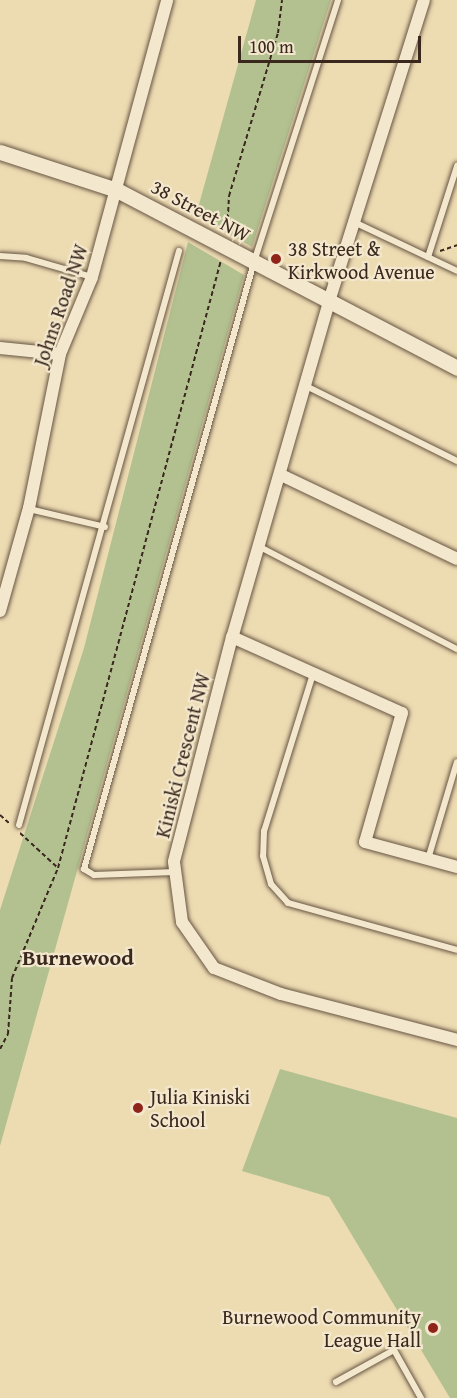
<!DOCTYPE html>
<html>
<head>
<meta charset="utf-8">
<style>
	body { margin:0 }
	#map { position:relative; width:457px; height:1398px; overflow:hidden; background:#eddbb2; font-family:"Gentium Book Plus",serif }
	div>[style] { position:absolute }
	.green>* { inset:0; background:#b3c190 }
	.path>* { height:2px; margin-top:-1px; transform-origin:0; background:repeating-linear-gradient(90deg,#3a281e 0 4.5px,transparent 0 7.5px) }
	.roads { filter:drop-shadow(0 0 2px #675543) drop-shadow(0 0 2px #675543) }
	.service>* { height:6px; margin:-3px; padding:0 3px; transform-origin:3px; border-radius:3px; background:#f3e8cd }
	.minor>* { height:12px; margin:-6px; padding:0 6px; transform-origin:6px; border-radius:6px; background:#f3e8cd }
	.tertiary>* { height:15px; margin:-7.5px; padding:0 7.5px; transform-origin:7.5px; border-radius:7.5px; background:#f3e8cd }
	.dots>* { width:16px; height:16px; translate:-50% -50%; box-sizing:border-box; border:3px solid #f3e8cd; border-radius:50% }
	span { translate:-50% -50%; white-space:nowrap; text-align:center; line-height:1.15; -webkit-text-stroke:4.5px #f3e8cd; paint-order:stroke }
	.street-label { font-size:20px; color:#3a281e }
	.poi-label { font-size:20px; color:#3a281e }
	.left { translate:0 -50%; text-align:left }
	.right { translate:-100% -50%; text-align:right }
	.quarter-label { font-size:22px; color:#3a281e; font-weight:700 }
	.scale { position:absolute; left:238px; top:36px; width:183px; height:27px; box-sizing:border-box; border:3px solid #3a281e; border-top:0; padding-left:8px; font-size:18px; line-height:21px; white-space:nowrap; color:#3a281e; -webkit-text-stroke:4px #f3e8cd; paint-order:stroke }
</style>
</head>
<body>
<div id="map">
	<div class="green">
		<div style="clip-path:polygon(256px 0,331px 0,252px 247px,196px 215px)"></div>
		<div style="clip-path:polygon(188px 242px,244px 275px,0 1146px,0 910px,84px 648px)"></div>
		<div style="clip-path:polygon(280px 1069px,457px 1118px,457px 1398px,450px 1398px,329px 1197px,242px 1171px)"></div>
	</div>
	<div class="path">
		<div style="left:227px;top:234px;width:38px;rotate:-87deg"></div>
		<div style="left:229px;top:196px;width:170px;rotate:-73.3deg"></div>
		<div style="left:278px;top:33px;width:33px;rotate:-83deg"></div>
		<div style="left:440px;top:251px;width:18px;rotate:-19deg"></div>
		<div style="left:0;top:815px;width:12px;rotate:42deg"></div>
		<div style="left:20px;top:833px;width:52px;rotate:42.6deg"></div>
		<div style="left:0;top:1049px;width:17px;rotate:-62deg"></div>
		<div style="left:8px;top:1034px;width:56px;rotate:-85.9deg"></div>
		<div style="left:12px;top:978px;width:119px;rotate:-67.3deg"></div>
		<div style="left:58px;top:868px;width:629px;rotate:-74.99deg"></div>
	</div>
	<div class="roads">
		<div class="service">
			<div style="left:354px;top:222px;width:114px;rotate:25.4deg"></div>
			<div style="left:0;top:256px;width:26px;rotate:4deg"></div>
			<div style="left:26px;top:258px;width:69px;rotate:16.1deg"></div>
			<div style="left:428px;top:257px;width:96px;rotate:-72.3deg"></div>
			<div style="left:306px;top:386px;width:169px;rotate:26.4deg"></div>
			<div style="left:29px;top:509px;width:78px;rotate:13.3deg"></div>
			<div style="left:260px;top:547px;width:222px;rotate:27.4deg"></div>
			<div style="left:313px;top:674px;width:164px;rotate:107.3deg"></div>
			<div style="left:264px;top:831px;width:25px;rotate:92deg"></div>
			<div style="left:263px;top:856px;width:29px;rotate:74deg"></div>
			<div style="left:271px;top:884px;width:25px;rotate:48deg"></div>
			<div style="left:288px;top:903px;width:175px;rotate:15.5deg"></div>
			<div style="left:19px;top:825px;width:596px;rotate:-74.42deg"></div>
			<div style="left:428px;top:859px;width:101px;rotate:-73.4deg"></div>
			<div style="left:175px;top:872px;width:81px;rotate:177.9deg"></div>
			<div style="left:94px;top:875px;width:12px;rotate:-149deg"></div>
			<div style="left:84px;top:869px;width:630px;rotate:-74.35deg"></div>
			<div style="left:254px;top:262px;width:275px;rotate:-72.2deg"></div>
			<div style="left:336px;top:1382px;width:66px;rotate:-28.9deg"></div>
			<div style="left:394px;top:1350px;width:55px;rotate:60.6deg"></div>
		</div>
		<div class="minor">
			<div style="left:424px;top:0;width:317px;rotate:107.5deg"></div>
			<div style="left:329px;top:302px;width:349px;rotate:106.1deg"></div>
			<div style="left:232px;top:637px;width:232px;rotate:104.5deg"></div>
			<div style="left:174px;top:862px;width:61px;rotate:82.4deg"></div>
			<div style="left:182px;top:922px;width:56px;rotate:55.2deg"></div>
			<div style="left:214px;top:968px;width:72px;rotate:21.2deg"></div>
			<div style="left:281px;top:994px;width:182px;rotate:14.6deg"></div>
			<div style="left:0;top:348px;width:60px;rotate:5.7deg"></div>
			<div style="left:281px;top:475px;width:195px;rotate:25.5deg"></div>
			<div style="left:0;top:611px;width:107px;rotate:-74.3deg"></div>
			<div style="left:29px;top:508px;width:157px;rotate:-78.6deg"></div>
			<div style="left:60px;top:354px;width:83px;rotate:-67.4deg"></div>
			<div style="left:92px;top:277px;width:287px;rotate:-74.8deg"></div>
			<div style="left:232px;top:637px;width:186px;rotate:24.1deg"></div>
			<div style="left:402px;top:713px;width:134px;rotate:106deg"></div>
			<div style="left:365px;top:842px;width:95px;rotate:15.2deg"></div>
		</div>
		<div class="tertiary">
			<div style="left:0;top:152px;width:123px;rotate:18deg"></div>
			<div style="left:117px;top:190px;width:384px;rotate:27.6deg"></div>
		</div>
	</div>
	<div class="dots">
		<div style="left:276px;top:259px;background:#8f2418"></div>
		<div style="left:138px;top:1108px;background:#8f2418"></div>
		<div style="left:433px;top:1328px;background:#8f2418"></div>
	</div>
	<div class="street-label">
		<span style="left:201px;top:210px;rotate:28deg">38 Street NW</span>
		<span style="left:60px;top:305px;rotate:-71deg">Johns Road NW</span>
		<span style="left:182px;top:755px;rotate:-76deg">Kiniski Crescent NW</span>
	</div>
	<div class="poi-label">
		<span class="left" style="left:288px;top:260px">38 Street &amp;<br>Kirkwood Avenue</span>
		<span class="left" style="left:150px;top:1108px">Julia Kiniski<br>School</span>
		<span class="right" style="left:421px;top:1328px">Burnewood Community<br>League Hall</span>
	</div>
	<div class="quarter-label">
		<span style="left:78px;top:958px">Burnewood</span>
	</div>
	<div class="scale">100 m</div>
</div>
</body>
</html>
